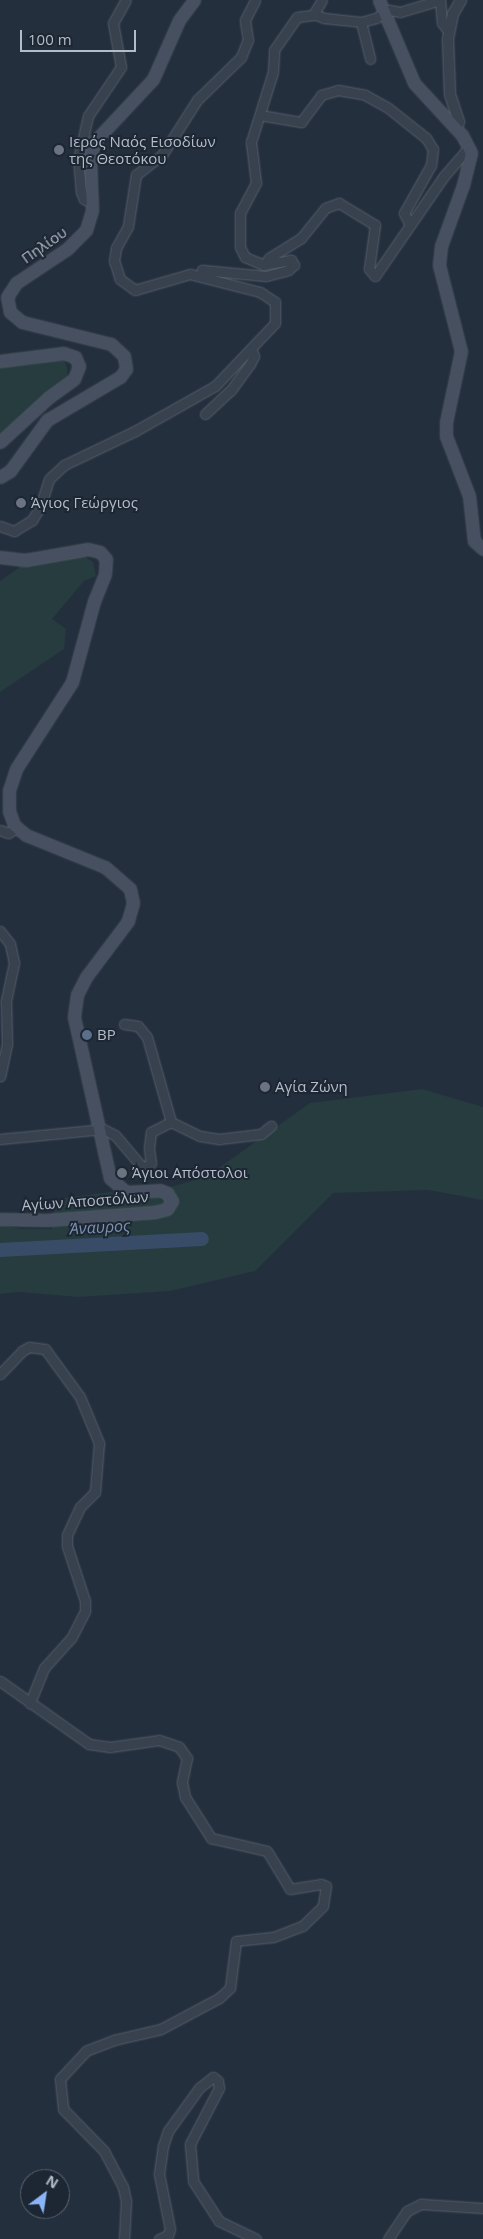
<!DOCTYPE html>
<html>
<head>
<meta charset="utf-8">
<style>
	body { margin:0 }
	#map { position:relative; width:483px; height:2239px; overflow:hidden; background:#242f3e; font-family:"Open Sans",sans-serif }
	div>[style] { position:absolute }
	.green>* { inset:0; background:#263c3f }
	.river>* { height:14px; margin:-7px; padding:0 7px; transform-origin:7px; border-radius:7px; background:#394c67 }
	.roads { filter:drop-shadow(0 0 1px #565f6c) drop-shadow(0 0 1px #565f6c) }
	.minor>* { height:9px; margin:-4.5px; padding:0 4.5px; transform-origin:4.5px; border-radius:4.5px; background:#38414e }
	.tertiary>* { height:10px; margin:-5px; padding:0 5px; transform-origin:5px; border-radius:5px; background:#38414e }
	.secondary>* { height:11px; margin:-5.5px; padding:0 5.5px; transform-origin:5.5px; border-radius:5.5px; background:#465061 }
	.dots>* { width:14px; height:14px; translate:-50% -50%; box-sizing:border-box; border:2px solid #1d2633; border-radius:50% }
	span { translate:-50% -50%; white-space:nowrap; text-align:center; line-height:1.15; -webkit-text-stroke:4px #1d2633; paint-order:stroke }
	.poi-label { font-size:15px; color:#b4bcc9 }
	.left { translate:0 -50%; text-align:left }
	.street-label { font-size:15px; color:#b4bcc9 }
	.water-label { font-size:16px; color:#7c92b1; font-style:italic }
	.north { position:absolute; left:20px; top:2169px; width:50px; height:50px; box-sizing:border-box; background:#1d2633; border:1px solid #59626f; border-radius:50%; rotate:31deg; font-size:14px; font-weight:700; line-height:20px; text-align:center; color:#b4bcc9 }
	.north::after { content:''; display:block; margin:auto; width:18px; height:22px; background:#8ab4f8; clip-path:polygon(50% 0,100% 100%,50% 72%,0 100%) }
	.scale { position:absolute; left:20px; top:30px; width:116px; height:22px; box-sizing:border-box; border:2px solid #b4bcc9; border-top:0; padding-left:6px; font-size:15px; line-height:18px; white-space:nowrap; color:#b4bcc9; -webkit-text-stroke:4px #1d2633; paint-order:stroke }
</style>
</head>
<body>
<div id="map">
	<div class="green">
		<div style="clip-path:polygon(60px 357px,66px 364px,68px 377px,0 434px,0 367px,34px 364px)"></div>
		<div style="clip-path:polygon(84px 556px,93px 562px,96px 576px,84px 581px,52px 619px,66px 629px,64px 649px,0 692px,0 581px,20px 567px)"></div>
		<div style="clip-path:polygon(422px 1089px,483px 1107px,483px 1200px,428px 1190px,333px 1193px,255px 1271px,170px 1291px,78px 1297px,19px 1292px,0 1294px,0 1224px,21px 1229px,52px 1229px,52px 1215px,62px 1198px,111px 1192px,121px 1197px,161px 1197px,167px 1188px,206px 1177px,310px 1103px)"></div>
	</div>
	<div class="river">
		<div style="left:0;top:1250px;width:202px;rotate:-3.1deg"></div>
	</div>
	<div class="roads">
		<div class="minor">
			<div style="left:314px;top:14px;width:11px;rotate:22deg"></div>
			<div style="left:324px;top:18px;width:37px;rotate:6deg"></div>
			<div style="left:361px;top:22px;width:16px;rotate:-15deg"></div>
			<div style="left:376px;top:18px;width:15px;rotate:-32deg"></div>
			<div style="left:389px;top:10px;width:11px;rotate:10deg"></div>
			<div style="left:400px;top:12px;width:42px;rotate:-16.7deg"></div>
			<div style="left:440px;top:0;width:23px;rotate:85deg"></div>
			<div style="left:442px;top:23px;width:11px;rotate:52deg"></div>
			<div style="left:361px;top:22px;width:38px;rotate:76deg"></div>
			<div style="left:260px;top:115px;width:42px;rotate:9.7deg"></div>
			<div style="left:301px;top:122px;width:34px;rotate:-53deg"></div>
			<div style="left:321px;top:95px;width:18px;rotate:-16deg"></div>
			<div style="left:338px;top:90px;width:27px;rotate:10deg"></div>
			<div style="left:365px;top:95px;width:25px;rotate:29deg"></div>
			<div style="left:387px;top:107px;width:50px;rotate:38.5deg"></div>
			<div style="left:426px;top:138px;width:13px;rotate:58deg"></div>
			<div style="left:433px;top:149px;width:16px;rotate:97deg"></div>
			<div style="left:431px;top:165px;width:55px;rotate:119.4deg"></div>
			<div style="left:404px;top:213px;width:13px;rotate:63deg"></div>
			<div style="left:91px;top:202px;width:8px;rotate:-157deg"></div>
			<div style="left:84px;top:199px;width:8px;rotate:-113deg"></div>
			<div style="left:81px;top:192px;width:32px;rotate:-95deg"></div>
			<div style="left:78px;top:160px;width:45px;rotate:-77.2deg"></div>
			<div style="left:88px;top:116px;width:59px;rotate:-56deg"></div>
			<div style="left:121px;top:67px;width:45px;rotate:-100.3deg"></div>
			<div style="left:113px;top:23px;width:26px;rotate:-61deg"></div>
			<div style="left:264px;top:265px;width:9px;rotate:-54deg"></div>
			<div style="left:269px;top:258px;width:38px;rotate:-32deg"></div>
			<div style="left:301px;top:238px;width:38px;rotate:-51deg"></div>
			<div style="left:325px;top:208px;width:15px;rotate:-20deg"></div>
			<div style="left:339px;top:203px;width:42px;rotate:31.4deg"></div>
			<div style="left:375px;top:225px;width:44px;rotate:97.8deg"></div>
			<div style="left:369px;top:269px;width:9px;rotate:49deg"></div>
			<div style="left:375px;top:276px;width:121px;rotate:-55.4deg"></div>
			<div style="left:444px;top:176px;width:38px;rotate:-49deg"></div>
			<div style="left:200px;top:276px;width:6px;rotate:-72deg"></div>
			<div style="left:202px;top:270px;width:64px;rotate:5.4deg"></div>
			<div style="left:266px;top:276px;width:23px;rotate:-15deg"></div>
			<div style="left:288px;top:270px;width:8px;rotate:-40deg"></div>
			<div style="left:294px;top:265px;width:6px;rotate:-121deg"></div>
			<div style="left:291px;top:260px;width:27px;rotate:170deg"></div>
			<div style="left:264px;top:265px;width:21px;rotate:-157deg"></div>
			<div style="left:245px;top:257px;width:11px;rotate:-117deg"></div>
			<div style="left:240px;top:247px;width:34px;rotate:-90deg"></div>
			<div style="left:240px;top:213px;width:34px;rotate:-62deg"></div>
			<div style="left:256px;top:183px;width:41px;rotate:-97deg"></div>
			<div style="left:251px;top:142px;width:73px;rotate:-72.6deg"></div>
			<div style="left:273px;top:72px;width:22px;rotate:-87deg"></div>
			<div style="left:274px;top:50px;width:40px;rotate:-55.1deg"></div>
			<div style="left:297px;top:17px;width:16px;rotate:-7deg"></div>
			<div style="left:313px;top:15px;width:17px;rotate:-59deg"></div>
			<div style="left:205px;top:414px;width:35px;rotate:-43deg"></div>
			<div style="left:231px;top:390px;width:32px;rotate:-54deg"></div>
			<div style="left:250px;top:364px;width:9px;rotate:-63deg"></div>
			<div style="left:254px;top:356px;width:8px;rotate:-113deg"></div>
			<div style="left:0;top:526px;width:15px;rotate:20deg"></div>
			<div style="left:14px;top:531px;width:21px;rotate:-31deg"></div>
			<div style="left:32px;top:520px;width:15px;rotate:-58deg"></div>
			<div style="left:40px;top:507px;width:29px;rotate:-72deg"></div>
			<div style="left:49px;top:479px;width:21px;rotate:-43deg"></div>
			<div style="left:64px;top:465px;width:79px;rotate:-25.6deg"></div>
			<div style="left:135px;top:431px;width:92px;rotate:-29.4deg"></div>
			<div style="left:215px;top:386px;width:87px;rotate:-46.4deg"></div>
			<div style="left:275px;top:323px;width:21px;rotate:-90deg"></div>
			<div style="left:275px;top:302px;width:18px;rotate:-146deg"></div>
			<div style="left:260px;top:292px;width:72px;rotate:-165.6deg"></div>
			<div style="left:190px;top:274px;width:57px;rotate:163.8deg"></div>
			<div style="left:135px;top:290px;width:19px;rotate:-144deg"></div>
			<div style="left:120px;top:279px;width:19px;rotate:-108deg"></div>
			<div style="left:114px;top:261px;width:13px;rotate:-81deg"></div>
			<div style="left:116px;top:248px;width:25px;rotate:-61deg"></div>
			<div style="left:128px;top:226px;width:52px;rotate:-81.1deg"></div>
			<div style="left:136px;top:175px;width:33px;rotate:-38deg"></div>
			<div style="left:162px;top:155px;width:65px;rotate:-57.5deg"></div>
			<div style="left:197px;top:100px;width:62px;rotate:-44.3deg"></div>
			<div style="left:241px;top:57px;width:18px;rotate:-68deg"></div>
			<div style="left:248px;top:40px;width:20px;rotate:-99deg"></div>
			<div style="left:245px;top:20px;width:22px;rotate:-63deg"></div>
			<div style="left:0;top:830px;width:9px;rotate:21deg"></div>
			<div style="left:8px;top:833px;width:9px;rotate:-32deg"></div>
			<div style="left:0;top:931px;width:16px;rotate:52deg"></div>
			<div style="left:10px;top:944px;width:19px;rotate:78deg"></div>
			<div style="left:14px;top:963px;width:40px;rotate:102deg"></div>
			<div style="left:6px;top:1002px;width:42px;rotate:88.6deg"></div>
			<div style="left:7px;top:1044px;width:33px;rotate:102deg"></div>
			<div style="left:124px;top:1024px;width:14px;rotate:8deg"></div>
			<div style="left:138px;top:1026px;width:14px;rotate:51deg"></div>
			<div style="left:147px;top:1037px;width:88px;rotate:74.2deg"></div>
			<div style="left:0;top:1139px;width:103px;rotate:-5.5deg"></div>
			<div style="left:103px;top:1129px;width:13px;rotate:27deg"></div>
			<div style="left:115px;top:1135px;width:43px;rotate:49.7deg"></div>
			<div style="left:143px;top:1168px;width:9px;rotate:-32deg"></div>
			<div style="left:151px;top:1163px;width:15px;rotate:-98deg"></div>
			<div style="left:149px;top:1148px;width:16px;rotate:-83deg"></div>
			<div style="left:151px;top:1132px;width:22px;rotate:-27deg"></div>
			<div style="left:171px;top:1122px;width:32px;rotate:26deg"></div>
			<div style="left:200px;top:1136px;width:19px;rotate:9deg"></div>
			<div style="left:219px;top:1139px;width:42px;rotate:-6.8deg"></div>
			<div style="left:261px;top:1134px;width:13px;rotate:-39deg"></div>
			<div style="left:0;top:1374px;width:32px;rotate:-46deg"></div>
			<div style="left:22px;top:1351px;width:8px;rotate:-30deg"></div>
			<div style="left:29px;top:1347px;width:16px;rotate:7deg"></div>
			<div style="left:45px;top:1349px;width:59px;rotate:53.9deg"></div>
			<div style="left:80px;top:1397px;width:50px;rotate:67.6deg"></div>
			<div style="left:99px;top:1443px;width:49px;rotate:94.7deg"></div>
			<div style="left:95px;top:1492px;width:21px;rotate:135deg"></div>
			<div style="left:80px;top:1507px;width:31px;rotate:115deg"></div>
			<div style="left:67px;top:1535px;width:11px;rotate:90deg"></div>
			<div style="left:67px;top:1546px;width:58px;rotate:71.9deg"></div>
			<div style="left:85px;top:1601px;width:10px;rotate:90deg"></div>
			<div style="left:85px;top:1611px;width:30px;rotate:117deg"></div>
			<div style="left:71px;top:1638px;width:40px;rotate:132deg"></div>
			<div style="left:44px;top:1668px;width:38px;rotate:112deg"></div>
			<div style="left:0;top:1681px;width:109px;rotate:35.3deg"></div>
			<div style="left:89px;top:1744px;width:21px;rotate:8deg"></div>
			<div style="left:110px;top:1747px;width:49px;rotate:-8.1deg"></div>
			<div style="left:159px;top:1740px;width:21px;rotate:19deg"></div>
			<div style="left:179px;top:1747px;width:14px;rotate:54deg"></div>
			<div style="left:187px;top:1758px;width:25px;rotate:102deg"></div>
			<div style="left:182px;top:1782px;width:15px;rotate:79deg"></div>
			<div style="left:185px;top:1797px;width:49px;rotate:57.6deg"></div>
			<div style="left:211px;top:1838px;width:57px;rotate:13.1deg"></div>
			<div style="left:267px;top:1851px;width:44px;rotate:58.8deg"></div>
			<div style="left:290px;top:1889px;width:31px;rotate:-9deg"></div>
			<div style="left:321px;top:1884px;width:5px;rotate:22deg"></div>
			<div style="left:326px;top:1886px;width:20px;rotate:99deg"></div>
			<div style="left:323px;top:1906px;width:29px;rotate:136deg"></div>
			<div style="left:302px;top:1926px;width:31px;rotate:159deg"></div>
			<div style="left:273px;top:1937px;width:37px;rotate:174deg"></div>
			<div style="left:236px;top:1941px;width:47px;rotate:97.3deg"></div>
			<div style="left:230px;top:1988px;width:15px;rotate:138deg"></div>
			<div style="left:219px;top:1998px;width:66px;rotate:151.9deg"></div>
			<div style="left:161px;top:2029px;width:48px;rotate:166.8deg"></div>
			<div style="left:114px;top:2040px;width:30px;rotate:159deg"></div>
			<div style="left:86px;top:2051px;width:38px;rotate:133deg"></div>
			<div style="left:60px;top:2079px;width:30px;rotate:84deg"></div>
			<div style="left:63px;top:2109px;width:59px;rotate:45.7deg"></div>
			<div style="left:104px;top:2151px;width:41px;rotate:62.2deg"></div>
			<div style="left:123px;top:2187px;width:14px;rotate:78deg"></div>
			<div style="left:126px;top:2201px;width:38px;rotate:93deg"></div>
			<div style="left:159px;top:2239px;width:10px;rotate:-24deg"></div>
			<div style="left:168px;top:2235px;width:6px;rotate:-72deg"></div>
			<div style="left:170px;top:2229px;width:56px;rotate:-101.3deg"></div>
			<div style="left:159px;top:2174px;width:28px;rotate:-82deg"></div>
			<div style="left:163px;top:2146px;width:16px;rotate:-72deg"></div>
			<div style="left:168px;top:2131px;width:53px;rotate:-54.2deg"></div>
			<div style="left:199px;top:2088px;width:18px;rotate:-38deg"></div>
			<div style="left:213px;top:2077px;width:6px;rotate:39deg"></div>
			<div style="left:218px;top:2081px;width:7px;rotate:82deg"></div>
			<div style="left:219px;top:2088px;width:63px;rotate:117.4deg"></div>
			<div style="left:190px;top:2144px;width:37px;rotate:85deg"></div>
			<div style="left:193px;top:2181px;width:48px;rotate:57deg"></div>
			<div style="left:219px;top:2221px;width:41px;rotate:25.9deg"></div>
			<div style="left:388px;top:2239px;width:34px;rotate:-56deg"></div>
			<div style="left:407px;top:2211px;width:16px;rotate:-27deg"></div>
			<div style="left:421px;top:2204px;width:62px;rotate:3.7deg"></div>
		</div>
		<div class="tertiary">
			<div style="left:456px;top:129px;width:8px;rotate:-67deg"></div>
			<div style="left:459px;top:122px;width:29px;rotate:-108deg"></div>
			<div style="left:450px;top:94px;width:55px;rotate:-92.1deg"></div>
			<div style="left:448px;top:39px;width:25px;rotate:-79deg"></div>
			<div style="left:453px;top:14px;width:16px;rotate:-60deg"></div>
		</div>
		<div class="secondary">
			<div style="left:379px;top:0;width:90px;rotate:67.1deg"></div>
			<div style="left:414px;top:83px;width:71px;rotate:47.3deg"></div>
			<div style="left:462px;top:135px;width:20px;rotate:63deg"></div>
			<div style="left:471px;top:153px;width:33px;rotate:104deg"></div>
			<div style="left:463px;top:185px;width:65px;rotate:109.8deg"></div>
			<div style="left:441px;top:246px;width:19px;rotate:96deg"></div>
			<div style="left:439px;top:265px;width:89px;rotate:75.7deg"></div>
			<div style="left:461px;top:351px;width:73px;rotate:101.9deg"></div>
			<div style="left:446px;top:422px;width:14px;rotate:90deg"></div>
			<div style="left:446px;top:436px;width:64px;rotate:69deg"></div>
			<div style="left:469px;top:496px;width:45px;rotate:83.7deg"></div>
			<div style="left:474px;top:541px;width:12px;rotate:42deg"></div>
			<div style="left:0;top:361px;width:64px;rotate:-7.2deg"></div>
			<div style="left:63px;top:353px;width:13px;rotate:18deg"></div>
			<div style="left:75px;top:357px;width:10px;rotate:66deg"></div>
			<div style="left:79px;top:366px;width:14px;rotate:111deg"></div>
			<div style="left:74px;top:379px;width:32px;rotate:144deg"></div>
			<div style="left:48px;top:398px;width:65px;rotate:137.5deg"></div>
			<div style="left:0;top:477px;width:12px;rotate:-31deg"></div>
			<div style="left:10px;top:471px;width:63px;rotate:-54deg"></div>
			<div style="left:47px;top:420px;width:85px;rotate:-30.5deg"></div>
			<div style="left:120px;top:377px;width:10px;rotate:-53deg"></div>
			<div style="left:126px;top:369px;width:13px;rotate:-99deg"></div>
			<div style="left:124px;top:356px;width:18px;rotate:-137deg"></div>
			<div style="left:111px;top:344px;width:92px;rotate:-166.1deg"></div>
			<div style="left:22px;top:322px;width:16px;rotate:-140deg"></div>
			<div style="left:10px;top:312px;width:15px;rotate:-101deg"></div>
			<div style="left:7px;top:297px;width:17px;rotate:-57deg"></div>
			<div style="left:16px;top:283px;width:61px;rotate:-33.7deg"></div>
			<div style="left:67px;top:249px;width:27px;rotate:-45deg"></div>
			<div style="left:86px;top:230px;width:21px;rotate:-73deg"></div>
			<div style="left:92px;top:210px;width:51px;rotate:-92.2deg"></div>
			<div style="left:90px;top:159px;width:19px;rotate:-74deg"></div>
			<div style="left:95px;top:141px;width:85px;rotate:-46.9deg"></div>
			<div style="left:153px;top:79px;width:64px;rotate:-66.2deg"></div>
			<div style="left:179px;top:20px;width:25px;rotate:-53deg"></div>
			<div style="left:0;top:557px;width:25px;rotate:7deg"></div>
			<div style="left:25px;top:560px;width:64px;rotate:-9.9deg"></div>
			<div style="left:88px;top:549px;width:12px;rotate:14deg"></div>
			<div style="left:100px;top:552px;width:9px;rotate:49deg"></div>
			<div style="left:106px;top:559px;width:15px;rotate:94deg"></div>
			<div style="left:105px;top:574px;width:29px;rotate:112deg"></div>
			<div style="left:94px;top:601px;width:84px;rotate:105.2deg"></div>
			<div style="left:72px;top:682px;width:103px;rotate:122.8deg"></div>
			<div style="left:16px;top:769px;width:22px;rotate:108deg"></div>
			<div style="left:9px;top:790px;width:21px;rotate:90deg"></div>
			<div style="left:9px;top:811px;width:15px;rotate:70deg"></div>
			<div style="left:14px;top:825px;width:16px;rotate:40deg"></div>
			<div style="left:26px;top:835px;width:85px;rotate:22.1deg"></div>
			<div style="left:105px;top:867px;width:33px;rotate:41deg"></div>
			<div style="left:130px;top:889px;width:14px;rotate:78deg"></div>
			<div style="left:133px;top:903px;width:19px;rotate:106deg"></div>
			<div style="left:128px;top:921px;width:70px;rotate:126.9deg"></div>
			<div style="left:86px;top:977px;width:20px;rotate:117deg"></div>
			<div style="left:77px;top:995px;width:22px;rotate:98deg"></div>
			<div style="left:74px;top:1017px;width:165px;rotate:77.4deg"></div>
			<div style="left:110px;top:1178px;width:21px;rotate:41deg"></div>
			<div style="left:126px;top:1192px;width:34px;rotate:-3deg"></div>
			<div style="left:160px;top:1190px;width:8px;rotate:23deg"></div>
			<div style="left:167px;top:1193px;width:9px;rotate:58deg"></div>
			<div style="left:172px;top:1201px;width:9px;rotate:122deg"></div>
			<div style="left:167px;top:1209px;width:12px;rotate:166deg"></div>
			<div style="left:155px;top:1212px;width:109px;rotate:175.8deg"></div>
			<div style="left:46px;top:1220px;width:46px;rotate:-178.8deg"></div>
		</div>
	</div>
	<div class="dots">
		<div style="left:59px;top:150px;background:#6b7280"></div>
		<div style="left:21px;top:503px;background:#6b7280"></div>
		<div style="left:87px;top:1035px;background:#5c6f8a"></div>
		<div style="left:265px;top:1087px;background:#6b7280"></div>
		<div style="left:122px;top:1173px;background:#6b7280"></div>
	</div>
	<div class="poi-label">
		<span class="left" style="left:69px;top:150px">Ιερός Ναός Εισοδίων<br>της Θεοτόκου</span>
		<span class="left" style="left:31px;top:503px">Άγιος Γεώργιος</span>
		<span class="left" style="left:97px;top:1035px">BP</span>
		<span class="left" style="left:275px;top:1087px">Αγία Ζώνη</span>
		<span class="left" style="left:132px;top:1173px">Άγιοι Απόστολοι</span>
	</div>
	<div class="street-label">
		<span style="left:44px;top:245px;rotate:-35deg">Πηλίου</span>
		<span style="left:85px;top:1201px;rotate:-4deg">Αγίων Αποστόλων</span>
	</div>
	<div class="water-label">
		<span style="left:100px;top:1227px;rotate:-3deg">Άναυρος</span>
	</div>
	<div class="north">N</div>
	<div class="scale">100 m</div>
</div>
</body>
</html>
